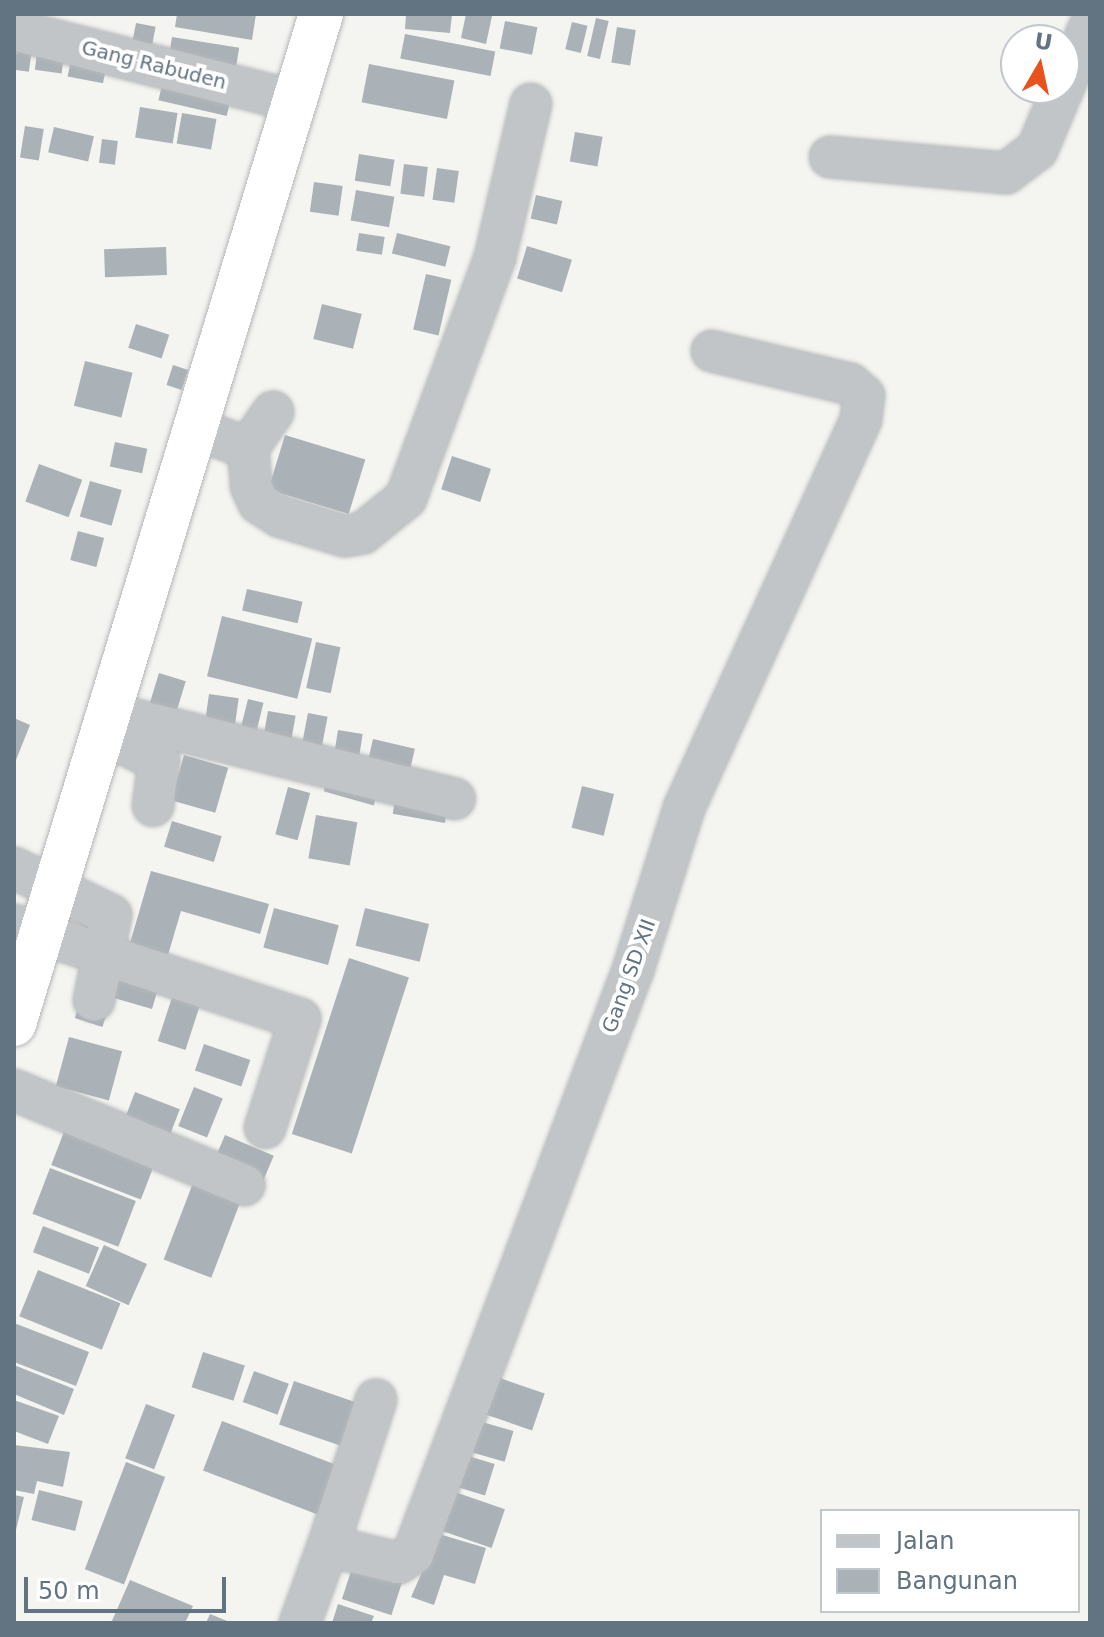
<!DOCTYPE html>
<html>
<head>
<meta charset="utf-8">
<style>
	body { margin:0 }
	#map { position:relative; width:1104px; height:1637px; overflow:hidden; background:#f4f4f0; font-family:"DejaVu Sans",sans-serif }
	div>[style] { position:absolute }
	.building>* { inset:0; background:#abb2b7; transform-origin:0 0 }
	.roads { filter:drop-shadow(0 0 2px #b4b7ba) drop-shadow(0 0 2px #b4b7ba) }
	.minor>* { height:40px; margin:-20px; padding:0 20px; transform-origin:20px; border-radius:20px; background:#c1c5c8 }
	.highway>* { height:44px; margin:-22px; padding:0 22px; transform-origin:22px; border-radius:22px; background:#fff }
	span { translate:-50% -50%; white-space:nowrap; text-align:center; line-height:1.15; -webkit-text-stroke:8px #fff; paint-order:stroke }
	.street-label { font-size:20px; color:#627382 }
	.frame { position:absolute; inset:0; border:16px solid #627382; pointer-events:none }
	.legend { position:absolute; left:820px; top:1509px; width:260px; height:104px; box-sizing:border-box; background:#fff; border:2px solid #c0c7cd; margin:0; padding:10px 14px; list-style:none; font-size:24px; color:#627382 }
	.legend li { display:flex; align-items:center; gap:16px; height:40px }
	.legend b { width:40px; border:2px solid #c0c7cd }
	.north { position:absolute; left:1000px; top:24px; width:80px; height:80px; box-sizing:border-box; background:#fff; border:2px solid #c0c7cd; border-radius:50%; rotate:9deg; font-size:22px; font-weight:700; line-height:32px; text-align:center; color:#627382 }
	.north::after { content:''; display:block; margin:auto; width:28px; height:36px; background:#e9521c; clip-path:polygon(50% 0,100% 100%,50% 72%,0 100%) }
	.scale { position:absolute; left:24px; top:1577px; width:202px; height:36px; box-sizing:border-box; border:4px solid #627382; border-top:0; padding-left:10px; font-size:24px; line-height:28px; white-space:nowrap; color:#627382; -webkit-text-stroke:6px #fff; paint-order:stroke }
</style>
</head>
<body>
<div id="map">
	<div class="building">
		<div style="clip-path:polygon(177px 14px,256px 14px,252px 40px,175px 27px)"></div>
		<div style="clip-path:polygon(406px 14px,452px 14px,450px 33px,405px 29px)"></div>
		<div style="clip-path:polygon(466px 14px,492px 16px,486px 44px,461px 38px)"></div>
		<div style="left:596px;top:18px;width:13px;height:39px;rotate:13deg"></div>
		<div style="left:505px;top:21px;width:33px;height:28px;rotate:11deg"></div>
		<div style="left:572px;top:22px;width:16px;height:28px;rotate:14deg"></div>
		<div style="left:136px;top:23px;width:20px;height:30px;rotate:11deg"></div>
		<div style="left:617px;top:27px;width:19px;height:36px;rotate:9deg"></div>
		<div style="left:19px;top:34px;width:15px;height:36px;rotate:8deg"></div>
		<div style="left:405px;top:34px;width:92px;height:25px;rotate:11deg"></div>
		<div style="left:172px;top:37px;width:68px;height:24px;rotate:9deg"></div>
		<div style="left:39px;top:40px;width:27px;height:30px;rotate:8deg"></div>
		<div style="left:73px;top:49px;width:36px;height:28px;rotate:11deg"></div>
		<div style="left:369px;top:64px;width:87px;height:39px;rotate:11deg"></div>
		<div style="left:165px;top:72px;width:70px;height:29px;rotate:13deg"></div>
		<div style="left:140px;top:107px;width:38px;height:31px;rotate:9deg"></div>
		<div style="left:182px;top:113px;width:35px;height:31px;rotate:10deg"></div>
		<div style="left:25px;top:126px;width:19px;height:32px;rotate:9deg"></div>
		<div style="left:54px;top:127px;width:41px;height:26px;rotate:13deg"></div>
		<div style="left:575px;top:132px;width:28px;height:30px;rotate:10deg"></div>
		<div style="left:102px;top:139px;width:16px;height:24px;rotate:7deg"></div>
		<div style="left:359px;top:154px;width:36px;height:27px;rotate:9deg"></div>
		<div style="left:404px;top:164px;width:24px;height:30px;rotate:7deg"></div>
		<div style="left:437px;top:168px;width:22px;height:32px;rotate:8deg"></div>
		<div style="left:314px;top:182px;width:29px;height:30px;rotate:8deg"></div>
		<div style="left:356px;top:190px;width:39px;height:31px;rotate:10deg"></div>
		<div style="left:536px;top:195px;width:27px;height:24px;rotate:13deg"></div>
		<div style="left:359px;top:233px;width:26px;height:18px;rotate:9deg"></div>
		<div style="left:397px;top:233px;width:55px;height:21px;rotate:14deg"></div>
		<div style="left:527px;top:246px;width:47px;height:34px;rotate:17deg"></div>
		<div style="left:166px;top:247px;width:28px;height:62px;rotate:88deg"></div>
		<div style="left:426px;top:274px;width:26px;height:57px;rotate:13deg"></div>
		<div style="left:322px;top:304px;width:41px;height:36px;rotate:14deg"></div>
		<div style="left:136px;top:324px;width:35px;height:25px;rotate:18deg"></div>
		<div style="left:85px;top:361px;width:49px;height:46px;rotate:14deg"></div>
		<div style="left:173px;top:365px;width:16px;height:21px;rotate:18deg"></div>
		<div style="left:285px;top:435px;width:84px;height:57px;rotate:17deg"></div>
		<div style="left:115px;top:442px;width:33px;height:25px;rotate:12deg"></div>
		<div style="left:452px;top:456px;width:41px;height:35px;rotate:18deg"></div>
		<div style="left:39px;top:464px;width:46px;height:40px;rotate:20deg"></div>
		<div style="left:90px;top:481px;width:33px;height:37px;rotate:16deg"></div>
		<div style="left:78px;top:531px;width:27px;height:30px;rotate:15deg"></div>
		<div style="left:247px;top:589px;width:57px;height:22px;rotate:13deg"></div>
		<div style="left:222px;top:616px;width:93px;height:62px;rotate:14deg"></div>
		<div style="left:316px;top:642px;width:25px;height:47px;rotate:12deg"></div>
		<div style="left:159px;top:673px;width:28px;height:38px;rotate:17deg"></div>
		<div style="left:209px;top:694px;width:30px;height:32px;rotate:8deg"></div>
		<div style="left:248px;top:699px;width:16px;height:40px;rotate:14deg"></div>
		<div style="left:268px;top:711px;width:28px;height:35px;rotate:10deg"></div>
		<div style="left:308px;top:713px;width:20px;height:33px;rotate:11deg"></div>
		<div style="clip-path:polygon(14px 718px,30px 725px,14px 765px)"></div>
		<div style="left:338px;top:730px;width:25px;height:31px;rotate:9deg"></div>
		<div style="left:373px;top:739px;width:43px;height:32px;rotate:13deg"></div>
		<div style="left:184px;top:755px;width:46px;height:47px;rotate:16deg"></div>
		<div style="left:329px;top:773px;width:52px;height:19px;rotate:16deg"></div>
		<div style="left:582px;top:786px;width:33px;height:43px;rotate:14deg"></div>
		<div style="left:288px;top:787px;width:23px;height:49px;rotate:15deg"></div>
		<div style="left:396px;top:795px;width:53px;height:19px;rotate:10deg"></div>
		<div style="left:316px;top:815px;width:42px;height:44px;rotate:10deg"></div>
		<div style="left:172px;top:821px;width:52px;height:27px;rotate:17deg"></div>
		<div style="clip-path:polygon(151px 871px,269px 904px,260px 934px,181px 911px,152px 1009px,114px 998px)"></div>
		<div style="left:274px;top:908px;width:67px;height:41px;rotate:15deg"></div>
		<div style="left:365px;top:908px;width:66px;height:39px;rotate:14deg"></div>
		<div style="left:349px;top:958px;width:63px;height:185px;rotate:18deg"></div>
		<div style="left:177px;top:982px;width:29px;height:62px;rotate:18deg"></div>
		<div style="left:81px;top:999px;width:29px;height:20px;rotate:18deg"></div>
		<div style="left:69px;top:1037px;width:55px;height:51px;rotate:15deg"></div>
		<div style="left:204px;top:1044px;width:49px;height:28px;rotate:19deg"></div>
		<div style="left:194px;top:1087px;width:31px;height:42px;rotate:22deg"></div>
		<div style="left:135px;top:1092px;width:48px;height:35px;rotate:21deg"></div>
		<div style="left:67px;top:1124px;width:96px;height:44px;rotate:21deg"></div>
		<div style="left:225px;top:1135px;width:53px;height:33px;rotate:23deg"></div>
		<div style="left:50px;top:1168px;width:92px;height:49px;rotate:21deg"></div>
		<div style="left:193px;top:1183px;width:51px;height:82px;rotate:21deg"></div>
		<div style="left:43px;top:1226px;width:60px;height:28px;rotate:21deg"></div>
		<div style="left:104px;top:1245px;width:47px;height:45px;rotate:24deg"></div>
		<div style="left:38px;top:1270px;width:89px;height:50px;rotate:22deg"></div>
		<div style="clip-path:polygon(14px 1323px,89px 1352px,76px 1386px,14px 1362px)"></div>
		<div style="left:203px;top:1352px;width:44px;height:37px;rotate:18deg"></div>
		<div style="clip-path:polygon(14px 1365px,74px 1389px,64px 1415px,14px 1394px)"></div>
		<div style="left:254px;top:1371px;width:37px;height:33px;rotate:20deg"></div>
		<div style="left:488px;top:1374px;width:60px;height:39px;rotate:19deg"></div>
		<div style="left:294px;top:1381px;width:79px;height:46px;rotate:19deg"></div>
		<div style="clip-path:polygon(14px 1400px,59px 1416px,48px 1444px,14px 1431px)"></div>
		<div style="left:146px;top:1404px;width:31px;height:58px;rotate:21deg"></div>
		<div style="left:475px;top:1420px;width:40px;height:32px;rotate:16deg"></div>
		<div style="left:222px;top:1421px;width:131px;height:53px;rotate:21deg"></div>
		<div style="clip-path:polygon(14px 1445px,70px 1452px,63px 1487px,37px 1481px,34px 1494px,14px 1490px)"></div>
		<div style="left:465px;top:1455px;width:31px;height:33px;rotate:17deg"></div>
		<div style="left:126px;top:1462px;width:42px;height:115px;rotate:21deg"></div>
		<div style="left:39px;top:1490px;width:45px;height:31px;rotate:14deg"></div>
		<div style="left:452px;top:1491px;width:56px;height:41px;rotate:19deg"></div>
		<div style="clip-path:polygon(14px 1495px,24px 1497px,15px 1534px,14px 1534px)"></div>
		<div style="clip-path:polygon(439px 1534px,486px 1548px,475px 1584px,444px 1575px,434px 1605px,411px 1597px)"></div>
		<div style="left:354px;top:1562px;width:52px;height:39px;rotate:18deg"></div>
		<div style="clip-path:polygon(130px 1580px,193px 1606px,185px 1623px,111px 1623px)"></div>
		<div style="clip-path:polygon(338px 1604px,374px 1616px,371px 1623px,332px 1623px)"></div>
		<div style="clip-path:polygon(210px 1614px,232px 1623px,206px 1623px)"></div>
	</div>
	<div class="roads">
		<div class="minor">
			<div style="left:14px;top:30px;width:289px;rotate:14.2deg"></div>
			<div style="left:1064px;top:86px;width:65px;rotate:-66.6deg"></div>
			<div style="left:830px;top:157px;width:177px;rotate:5.2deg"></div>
			<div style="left:1006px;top:173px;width:39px;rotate:-37deg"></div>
			<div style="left:1037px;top:150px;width:67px;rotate:-67.2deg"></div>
			<div style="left:196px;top:429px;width:55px;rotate:20.1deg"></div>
			<div style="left:248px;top:448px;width:38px;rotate:85deg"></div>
			<div style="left:251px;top:486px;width:19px;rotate:65deg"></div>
			<div style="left:259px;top:503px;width:24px;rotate:33deg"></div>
			<div style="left:279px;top:516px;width:69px;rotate:16.9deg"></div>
			<div style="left:345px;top:536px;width:18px;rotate:-9deg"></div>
			<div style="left:363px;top:533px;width:55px;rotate:-39.1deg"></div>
			<div style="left:406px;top:498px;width:257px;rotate:-69.7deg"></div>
			<div style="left:495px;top:257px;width:157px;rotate:-76.8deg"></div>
			<div style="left:248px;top:448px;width:44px;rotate:-55.2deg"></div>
			<div style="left:112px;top:714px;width:353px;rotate:13.9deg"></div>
			<div style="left:106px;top:735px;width:59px;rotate:26.1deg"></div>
			<div style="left:159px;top:761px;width:45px;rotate:97.6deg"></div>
			<div style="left:14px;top:868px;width:108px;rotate:25.9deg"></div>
			<div style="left:111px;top:915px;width:87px;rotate:101.3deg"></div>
			<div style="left:14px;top:925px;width:301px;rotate:18.2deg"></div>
			<div style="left:300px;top:1019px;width:114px;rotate:107.8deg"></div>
			<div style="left:14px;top:1090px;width:249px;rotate:22.4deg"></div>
			<div style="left:328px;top:1546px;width:154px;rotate:-71.8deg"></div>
			<div style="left:300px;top:1623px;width:82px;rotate:-70deg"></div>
			<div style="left:328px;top:1546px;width:72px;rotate:13.7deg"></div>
			<div style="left:398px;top:1563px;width:17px;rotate:-31deg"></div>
			<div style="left:413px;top:1554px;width:624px;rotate:-69.36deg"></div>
			<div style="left:633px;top:970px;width:170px;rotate:-72.5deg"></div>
			<div style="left:684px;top:808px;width:427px;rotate:-65.5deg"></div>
			<div style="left:861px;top:419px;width:23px;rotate:-83deg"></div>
			<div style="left:864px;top:396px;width:18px;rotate:-139deg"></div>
			<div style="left:850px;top:384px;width:142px;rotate:-166.6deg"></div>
		</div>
		<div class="highway">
			<div style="left:14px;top:1024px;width:1056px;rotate:-73.09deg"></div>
		</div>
	</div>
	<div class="street-label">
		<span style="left:154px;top:65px;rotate:14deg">Gang Rabuden</span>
		<span style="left:629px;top:976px;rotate:-70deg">Gang SD XII</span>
	</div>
	<div class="frame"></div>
	<ul class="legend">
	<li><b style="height:10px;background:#c1c5c8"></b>Jalan</li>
	<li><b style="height:22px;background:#abb2b7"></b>Bangunan</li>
	</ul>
	<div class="north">U</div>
	<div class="scale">50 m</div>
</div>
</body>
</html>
